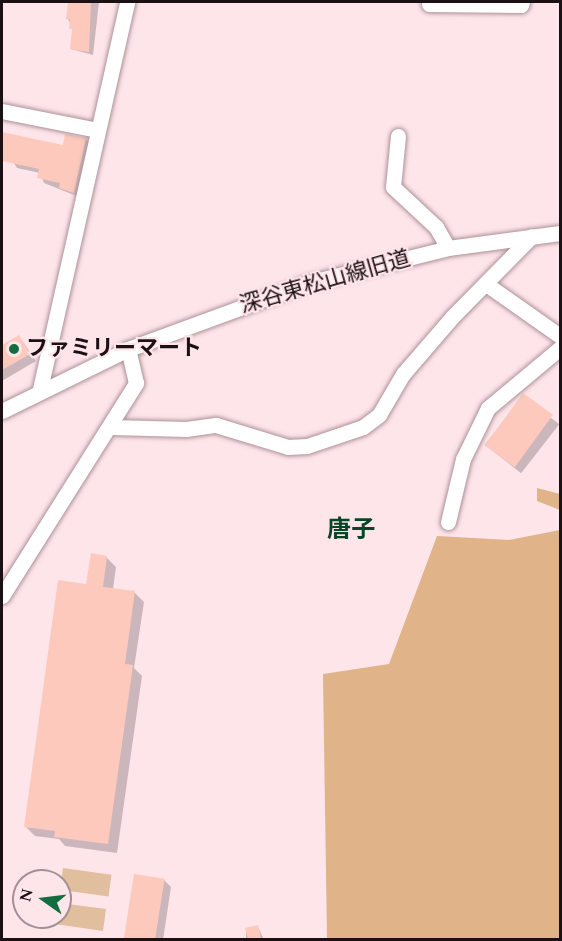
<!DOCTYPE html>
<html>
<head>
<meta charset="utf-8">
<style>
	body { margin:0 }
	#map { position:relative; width:562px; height:941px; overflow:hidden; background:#fee5ea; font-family:Spectral,"Noto Sans JP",serif }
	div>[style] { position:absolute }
	.green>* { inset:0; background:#e1be9e; transform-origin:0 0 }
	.forest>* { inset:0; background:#e0b389 }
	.shadow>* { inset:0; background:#0003; transform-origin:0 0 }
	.building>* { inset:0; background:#fdc9bd; transform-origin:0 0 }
	.roads { filter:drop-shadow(0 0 2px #ad9197) drop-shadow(0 0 2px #ad9197) }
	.minor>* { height:15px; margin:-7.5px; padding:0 7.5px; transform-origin:7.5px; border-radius:7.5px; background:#fff }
	.dots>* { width:16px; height:16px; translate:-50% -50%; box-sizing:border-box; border:3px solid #fee5ea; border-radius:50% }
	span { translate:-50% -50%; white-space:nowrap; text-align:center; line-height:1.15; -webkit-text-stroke:4.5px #fee5ea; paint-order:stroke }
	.street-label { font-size:22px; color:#1b1013 }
	.poi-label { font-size:22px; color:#1b1013; font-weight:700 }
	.left { translate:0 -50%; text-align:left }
	.neighbourhood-label { font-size:24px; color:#084526; font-weight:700 }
	.frame { position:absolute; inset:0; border:3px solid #1b1013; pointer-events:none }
	.north { position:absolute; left:12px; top:869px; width:60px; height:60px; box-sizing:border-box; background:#fee5ea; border:2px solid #a39094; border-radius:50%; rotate:284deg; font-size:16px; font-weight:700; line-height:24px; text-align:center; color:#1b1013 }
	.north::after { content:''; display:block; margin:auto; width:21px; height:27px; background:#146d40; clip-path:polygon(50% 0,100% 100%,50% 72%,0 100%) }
</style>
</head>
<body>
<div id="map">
	<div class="green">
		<div style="left:63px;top:868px;width:49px;height:22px;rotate:8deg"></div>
		<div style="clip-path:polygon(60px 903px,106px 909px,103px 931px,55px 924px,56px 917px,60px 917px)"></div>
	</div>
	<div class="forest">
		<div style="clip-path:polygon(537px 488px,560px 494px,560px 510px,537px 501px)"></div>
		<div style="clip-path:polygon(560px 530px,560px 939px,327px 939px,323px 674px,389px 664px,437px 536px,509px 540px)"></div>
	</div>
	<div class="shadow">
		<div style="clip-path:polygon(71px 2px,99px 2px,93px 55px,71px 49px,74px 31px,68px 19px)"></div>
		<div style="clip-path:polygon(2px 134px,64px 147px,67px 135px,86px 139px,91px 145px,79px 197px,44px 183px,40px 173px,17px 168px,12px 160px,2px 158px)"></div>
		<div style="clip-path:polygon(19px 336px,36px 361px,2px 381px,2px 346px)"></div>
		<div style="left:523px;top:396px;width:46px;height:62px;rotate:38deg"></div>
		<div style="clip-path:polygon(106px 557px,116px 567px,113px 589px,134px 592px,144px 602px,134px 668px,142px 676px,117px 853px,65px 846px,59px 839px,35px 836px,26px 827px,87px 586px)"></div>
		<div style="clip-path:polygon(135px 876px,164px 880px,171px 887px,163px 940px,125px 940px)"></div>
		<div style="clip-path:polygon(258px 927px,264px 940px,246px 940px,246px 930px)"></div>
	</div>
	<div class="building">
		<div style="clip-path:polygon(68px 2px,91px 2px,89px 52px,70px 49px,72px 29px,69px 29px,70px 19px,66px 19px)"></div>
		<div style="clip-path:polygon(2px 132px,63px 145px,65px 134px,86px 138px,74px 193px,59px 188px,60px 183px,37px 178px,39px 169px,2px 161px)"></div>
		<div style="clip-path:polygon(19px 335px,30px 354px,2px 370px,2px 345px)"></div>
		<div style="left:523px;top:393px;width:37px;height:65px;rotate:36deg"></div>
		<div style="clip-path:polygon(91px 553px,107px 556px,103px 587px,135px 591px,125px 664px,133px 665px,108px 844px,54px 837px,55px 831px,24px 827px,58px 580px,86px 584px)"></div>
		<div style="left:134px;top:874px;width:31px;height:66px;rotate:9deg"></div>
		<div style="clip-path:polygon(258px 925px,261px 939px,248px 939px,245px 928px)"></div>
	</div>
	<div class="roads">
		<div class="minor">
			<div style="left:429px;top:4px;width:92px;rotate:0.6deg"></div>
			<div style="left:521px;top:5px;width:3px;rotate:-72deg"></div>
			<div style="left:2px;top:111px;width:97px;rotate:11.3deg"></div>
			<div style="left:398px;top:136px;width:51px;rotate:95.6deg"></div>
			<div style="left:393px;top:187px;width:59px;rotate:42.9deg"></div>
			<div style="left:436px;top:227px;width:24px;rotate:60deg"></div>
			<div style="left:486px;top:284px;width:90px;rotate:35.1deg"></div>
			<div style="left:40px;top:389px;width:397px;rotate:-77.3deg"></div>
			<div style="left:2px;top:411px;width:140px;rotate:-26.2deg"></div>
			<div style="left:128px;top:349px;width:191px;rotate:-20.2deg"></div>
			<div style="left:307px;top:283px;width:145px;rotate:-13.9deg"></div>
			<div style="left:448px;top:248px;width:113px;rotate:-7.6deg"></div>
			<div style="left:111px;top:427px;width:75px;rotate:1.5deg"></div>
			<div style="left:186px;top:429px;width:30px;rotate:-8deg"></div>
			<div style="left:216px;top:425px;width:75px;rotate:17deg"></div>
			<div style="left:288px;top:447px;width:19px;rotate:-3deg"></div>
			<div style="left:307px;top:446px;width:59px;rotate:-18.7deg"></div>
			<div style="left:363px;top:427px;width:20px;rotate:-37deg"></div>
			<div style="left:379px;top:415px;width:48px;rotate:-59.7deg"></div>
			<div style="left:403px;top:374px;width:77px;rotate:-49.2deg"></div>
			<div style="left:453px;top:316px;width:112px;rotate:-45.4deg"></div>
			<div style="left:448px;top:522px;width:65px;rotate:-76.6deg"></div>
			<div style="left:463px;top:459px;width:57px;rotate:-63.9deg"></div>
			<div style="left:488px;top:408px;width:94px;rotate:-39.8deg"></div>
			<div style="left:2px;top:596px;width:252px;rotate:-57.8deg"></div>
			<div style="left:136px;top:383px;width:35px;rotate:-103deg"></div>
		</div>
	</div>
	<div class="dots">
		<div style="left:14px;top:349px;background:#146d40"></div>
	</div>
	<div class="street-label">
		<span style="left:325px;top:282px;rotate:-16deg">深谷東松山線旧道</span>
	</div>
	<div class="poi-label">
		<span class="left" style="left:26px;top:349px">ファミリーマート</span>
	</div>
	<div class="neighbourhood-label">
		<span style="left:351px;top:531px">唐子</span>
	</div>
	<div class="frame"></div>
	<div class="north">N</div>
</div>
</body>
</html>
